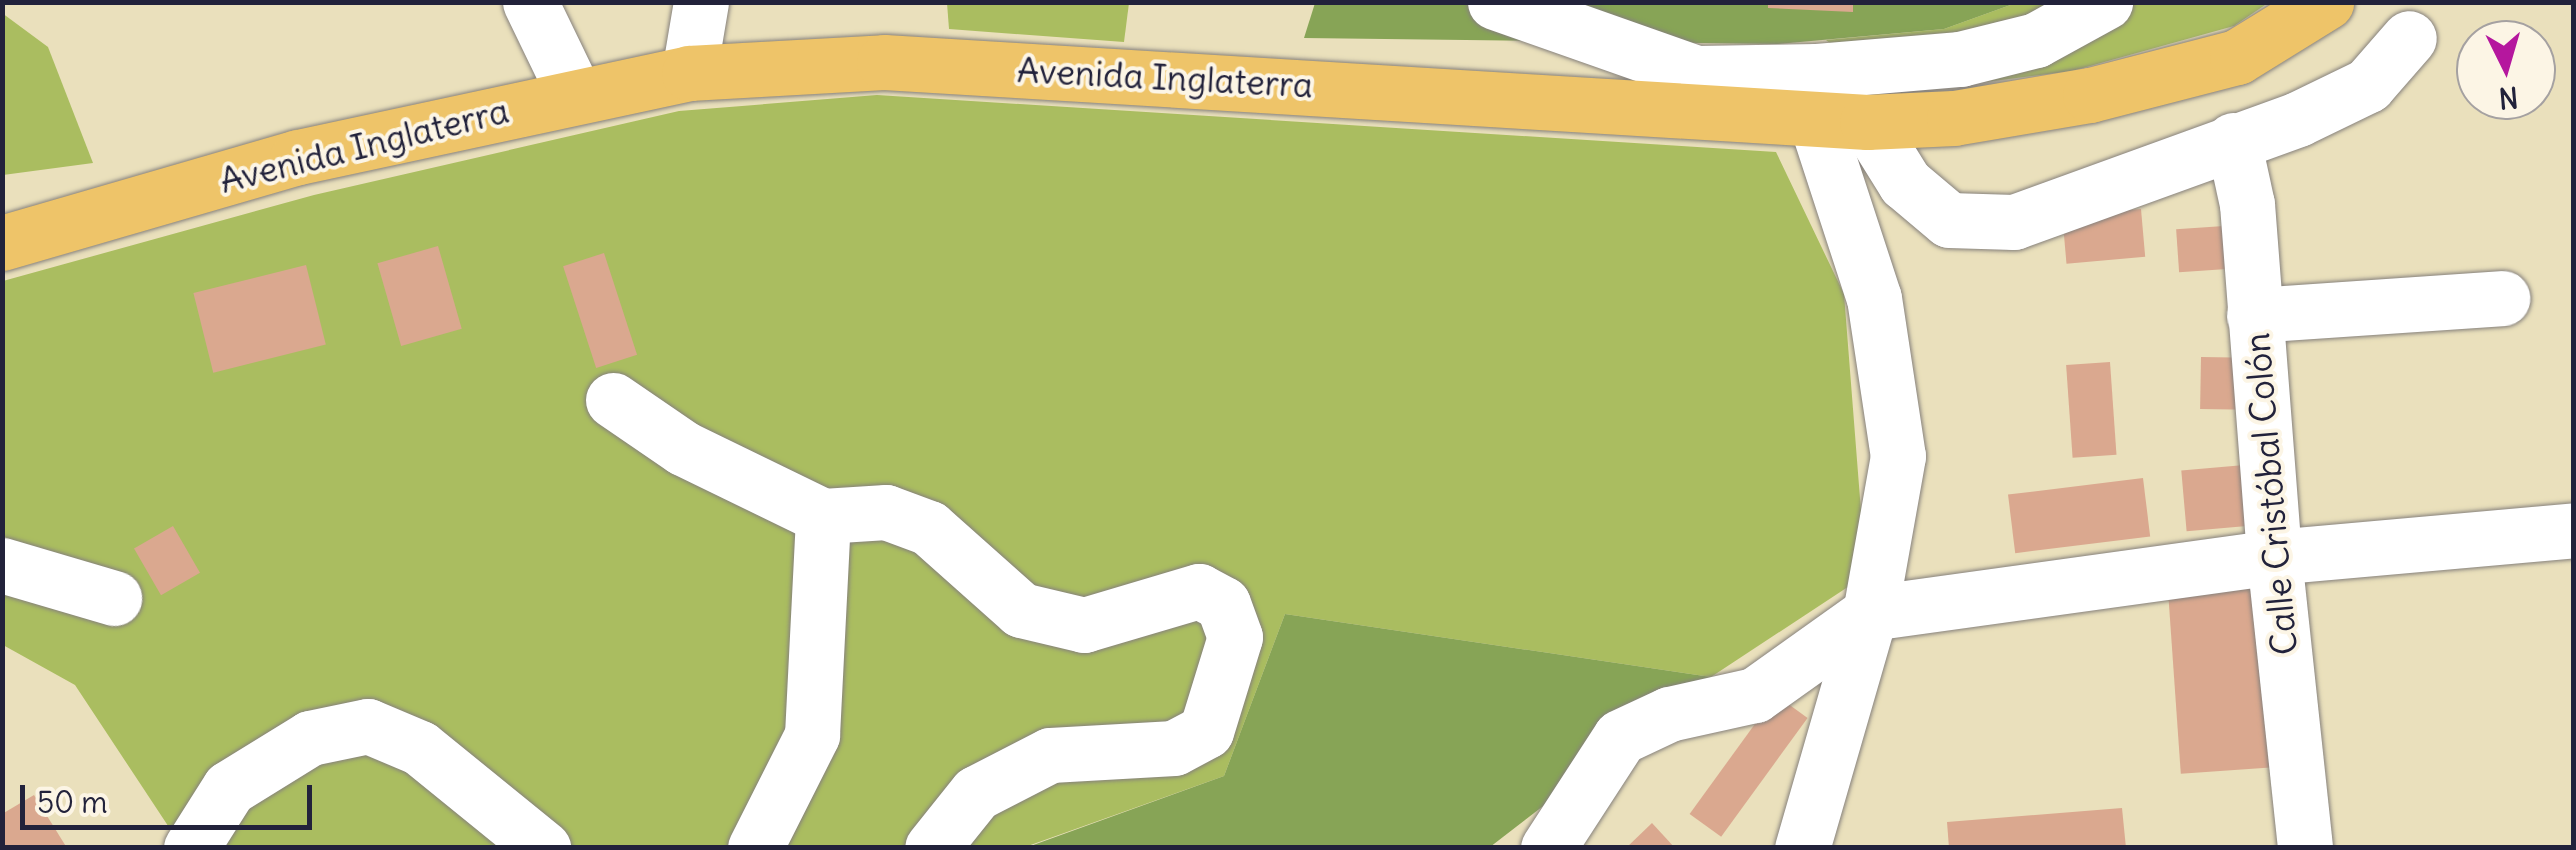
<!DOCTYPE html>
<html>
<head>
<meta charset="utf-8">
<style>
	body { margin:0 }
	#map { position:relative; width:2576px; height:850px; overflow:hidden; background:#eae0bc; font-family:Delius,sans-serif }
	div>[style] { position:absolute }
	.green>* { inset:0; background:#aabd60 }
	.forest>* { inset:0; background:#87a456 }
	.building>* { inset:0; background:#daa88f; transform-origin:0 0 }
	.roads { filter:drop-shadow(0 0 2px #86817c) drop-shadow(0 0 2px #86817c) }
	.minor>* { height:55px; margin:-27.5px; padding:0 27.5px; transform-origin:27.5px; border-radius:27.5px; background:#fff }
	.major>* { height:55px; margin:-27.5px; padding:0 27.5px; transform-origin:27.5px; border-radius:27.5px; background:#eec469 }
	span { translate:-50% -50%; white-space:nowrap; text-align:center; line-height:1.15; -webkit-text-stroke:8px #fcf5e5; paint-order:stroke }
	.street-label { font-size:35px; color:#22223b }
	.frame { position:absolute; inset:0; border:5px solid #22223b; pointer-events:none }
	.north { position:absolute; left:2456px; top:20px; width:100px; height:100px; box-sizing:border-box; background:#fcf5e5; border:2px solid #a5a1a1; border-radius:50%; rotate:175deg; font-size:28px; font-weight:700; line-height:40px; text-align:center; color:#22223b }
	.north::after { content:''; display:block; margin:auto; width:35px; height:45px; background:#b5179e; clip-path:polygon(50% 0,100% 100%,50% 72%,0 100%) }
	.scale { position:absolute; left:20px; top:785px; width:292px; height:45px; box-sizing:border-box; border:5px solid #22223b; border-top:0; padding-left:12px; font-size:30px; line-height:35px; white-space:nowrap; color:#22223b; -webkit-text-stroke:8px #fcf5e5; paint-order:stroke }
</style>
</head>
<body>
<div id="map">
	<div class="green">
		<div style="clip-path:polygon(947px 3px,947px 2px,1129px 3px,1124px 42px,949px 29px)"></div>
		<div style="clip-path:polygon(2016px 3px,2268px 3px,2234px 26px,2072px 71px,1892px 94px,1826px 40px,1944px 29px)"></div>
		<div style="clip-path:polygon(2px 13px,48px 47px,93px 163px,3px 175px)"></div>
		<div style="clip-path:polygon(877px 95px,1776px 152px,1844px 294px,1866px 575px,1711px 677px,1285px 614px,1224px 776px,1025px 847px,182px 847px,75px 685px,3px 645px,3px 281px,314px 195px,679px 111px)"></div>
	</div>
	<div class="forest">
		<div style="clip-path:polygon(1315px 3px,2016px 3px,1944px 29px,1778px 44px,1304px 38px)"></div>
		<div style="clip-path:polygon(1285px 614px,1711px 677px,1490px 847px,1025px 848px,1224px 776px)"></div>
	</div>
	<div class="building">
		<div style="clip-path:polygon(1768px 2px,1853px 2px,1853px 12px,1768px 8px)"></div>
		<div style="left:2141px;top:209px;width:48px;height:79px;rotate:85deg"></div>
		<div style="left:2224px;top:226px;width:43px;height:48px;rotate:86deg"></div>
		<div style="left:438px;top:246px;width:86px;height:63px;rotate:74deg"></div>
		<div style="left:604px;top:253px;width:107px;height:43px;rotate:72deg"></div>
		<div style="left:306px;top:265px;width:82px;height:116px;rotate:76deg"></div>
		<div style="left:2201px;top:357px;width:49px;height:52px;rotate:1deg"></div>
		<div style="left:2110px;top:362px;width:93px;height:44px;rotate:86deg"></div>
		<div style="left:2256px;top:464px;width:61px;height:75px;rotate:85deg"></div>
		<div style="left:2143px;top:478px;width:59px;height:136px;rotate:83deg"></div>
		<div style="left:173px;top:526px;width:54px;height:45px;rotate:60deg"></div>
		<div style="left:2272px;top:587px;width:180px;height:104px;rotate:86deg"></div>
		<div style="left:1776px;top:695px;width:39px;height:147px;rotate:36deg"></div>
		<div style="clip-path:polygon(34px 795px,67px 848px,2px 848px,2px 814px)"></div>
		<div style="clip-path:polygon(2122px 808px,2126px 848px,1949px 848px,1947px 822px)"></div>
		<div style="clip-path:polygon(1652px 823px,1675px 848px,1626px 848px)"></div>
	</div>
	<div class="roads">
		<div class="minor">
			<div style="left:530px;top:2px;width:103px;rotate:64.2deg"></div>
			<div style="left:1495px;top:2px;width:214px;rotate:19.4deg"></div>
			<div style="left:1697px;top:73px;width:120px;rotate:-1deg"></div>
			<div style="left:1817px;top:71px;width:47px;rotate:92.4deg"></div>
			<div style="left:1815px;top:118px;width:189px;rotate:71.9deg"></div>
			<div style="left:1874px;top:298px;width:160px;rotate:81.4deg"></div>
			<div style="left:1898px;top:456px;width:159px;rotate:100.1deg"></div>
			<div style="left:1870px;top:613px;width:245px;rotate:106.1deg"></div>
			<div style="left:1817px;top:71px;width:144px;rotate:-4.8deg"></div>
			<div style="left:1960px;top:59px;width:78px;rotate:-14deg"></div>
			<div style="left:2036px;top:40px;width:79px;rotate:-28.8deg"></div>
			<div style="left:689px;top:73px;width:72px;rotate:-80.4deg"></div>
			<div style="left:1867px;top:122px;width:72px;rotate:58.1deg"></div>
			<div style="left:1905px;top:183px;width:57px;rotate:40.1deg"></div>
			<div style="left:1949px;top:220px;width:65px;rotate:1.8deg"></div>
			<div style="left:2014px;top:222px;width:302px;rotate:-19.9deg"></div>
			<div style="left:2298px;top:119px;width:78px;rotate:-25.9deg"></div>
			<div style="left:2368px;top:85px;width:62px;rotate:-48.9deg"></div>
			<div style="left:2233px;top:140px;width:66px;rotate:77.7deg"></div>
			<div style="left:2247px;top:204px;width:354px;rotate:85.6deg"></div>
			<div style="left:2274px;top:557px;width:293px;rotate:83.9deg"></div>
			<div style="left:2254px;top:315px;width:249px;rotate:-3.9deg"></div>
			<div style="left:613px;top:400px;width:85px;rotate:34.4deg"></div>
			<div style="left:683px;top:448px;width:156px;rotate:25.9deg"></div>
			<div style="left:2px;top:565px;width:117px;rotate:16.4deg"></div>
			<div style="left:191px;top:848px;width:71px;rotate:-57.7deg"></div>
			<div style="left:229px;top:788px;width:95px;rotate:-31.7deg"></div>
			<div style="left:310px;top:738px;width:59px;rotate:-11.7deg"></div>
			<div style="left:368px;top:726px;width:56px;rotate:22.9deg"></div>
			<div style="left:420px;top:748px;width:159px;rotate:39.1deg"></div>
			<div style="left:755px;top:848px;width:127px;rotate:-63.2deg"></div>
			<div style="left:812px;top:735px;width:219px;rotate:-87.1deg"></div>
			<div style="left:823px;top:516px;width:63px;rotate:-3.6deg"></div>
			<div style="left:886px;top:512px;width:46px;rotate:20.4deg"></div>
			<div style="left:929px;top:528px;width:123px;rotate:41.7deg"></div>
			<div style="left:1021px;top:610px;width:65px;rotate:13.4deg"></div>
			<div style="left:1084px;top:625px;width:120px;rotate:-16.5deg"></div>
			<div style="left:1199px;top:591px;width:27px;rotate:28deg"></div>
			<div style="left:1223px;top:604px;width:35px;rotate:70deg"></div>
			<div style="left:1235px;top:637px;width:98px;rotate:107.1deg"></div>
			<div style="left:1206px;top:731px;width:36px;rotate:152deg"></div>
			<div style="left:1174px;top:748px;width:124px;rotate:176.8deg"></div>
			<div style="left:1050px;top:755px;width:83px;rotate:152.8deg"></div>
			<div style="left:976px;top:793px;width:70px;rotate:128.7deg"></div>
			<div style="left:1548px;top:848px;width:132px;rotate:-57deg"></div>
			<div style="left:1620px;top:737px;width:54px;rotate:-25.1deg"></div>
			<div style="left:1669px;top:714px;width:88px;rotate:-12.5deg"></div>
			<div style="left:1755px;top:695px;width:141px;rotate:-35.5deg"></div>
			<div style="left:1870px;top:613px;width:408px;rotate:-7.9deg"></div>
			<div style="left:2274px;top:557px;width:301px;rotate:-5.1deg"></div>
		</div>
		<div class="major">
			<div style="left:2px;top:243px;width:308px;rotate:-16.2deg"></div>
			<div style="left:298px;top:157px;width:400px;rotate:-12.1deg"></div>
			<div style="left:689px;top:73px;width:195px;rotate:-3.2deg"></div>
			<div style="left:884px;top:62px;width:985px;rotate:3.49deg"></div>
			<div style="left:1867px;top:122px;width:87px;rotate:-2.6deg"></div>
			<div style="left:1954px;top:118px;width:138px;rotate:-9.6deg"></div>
			<div style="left:2090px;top:95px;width:152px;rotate:-14.5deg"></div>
			<div style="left:2237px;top:57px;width:105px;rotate:-31.7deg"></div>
		</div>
	</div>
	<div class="street-label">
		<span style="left:1165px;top:77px;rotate:3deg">Avenida Inglaterra</span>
		<span style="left:364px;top:145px;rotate:-14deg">Avenida Inglaterra</span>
		<span style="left:2270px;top:494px;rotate:-95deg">Calle Cristóbal Colón</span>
	</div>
	<div class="frame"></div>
	<div class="north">N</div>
	<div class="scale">50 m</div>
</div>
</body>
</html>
